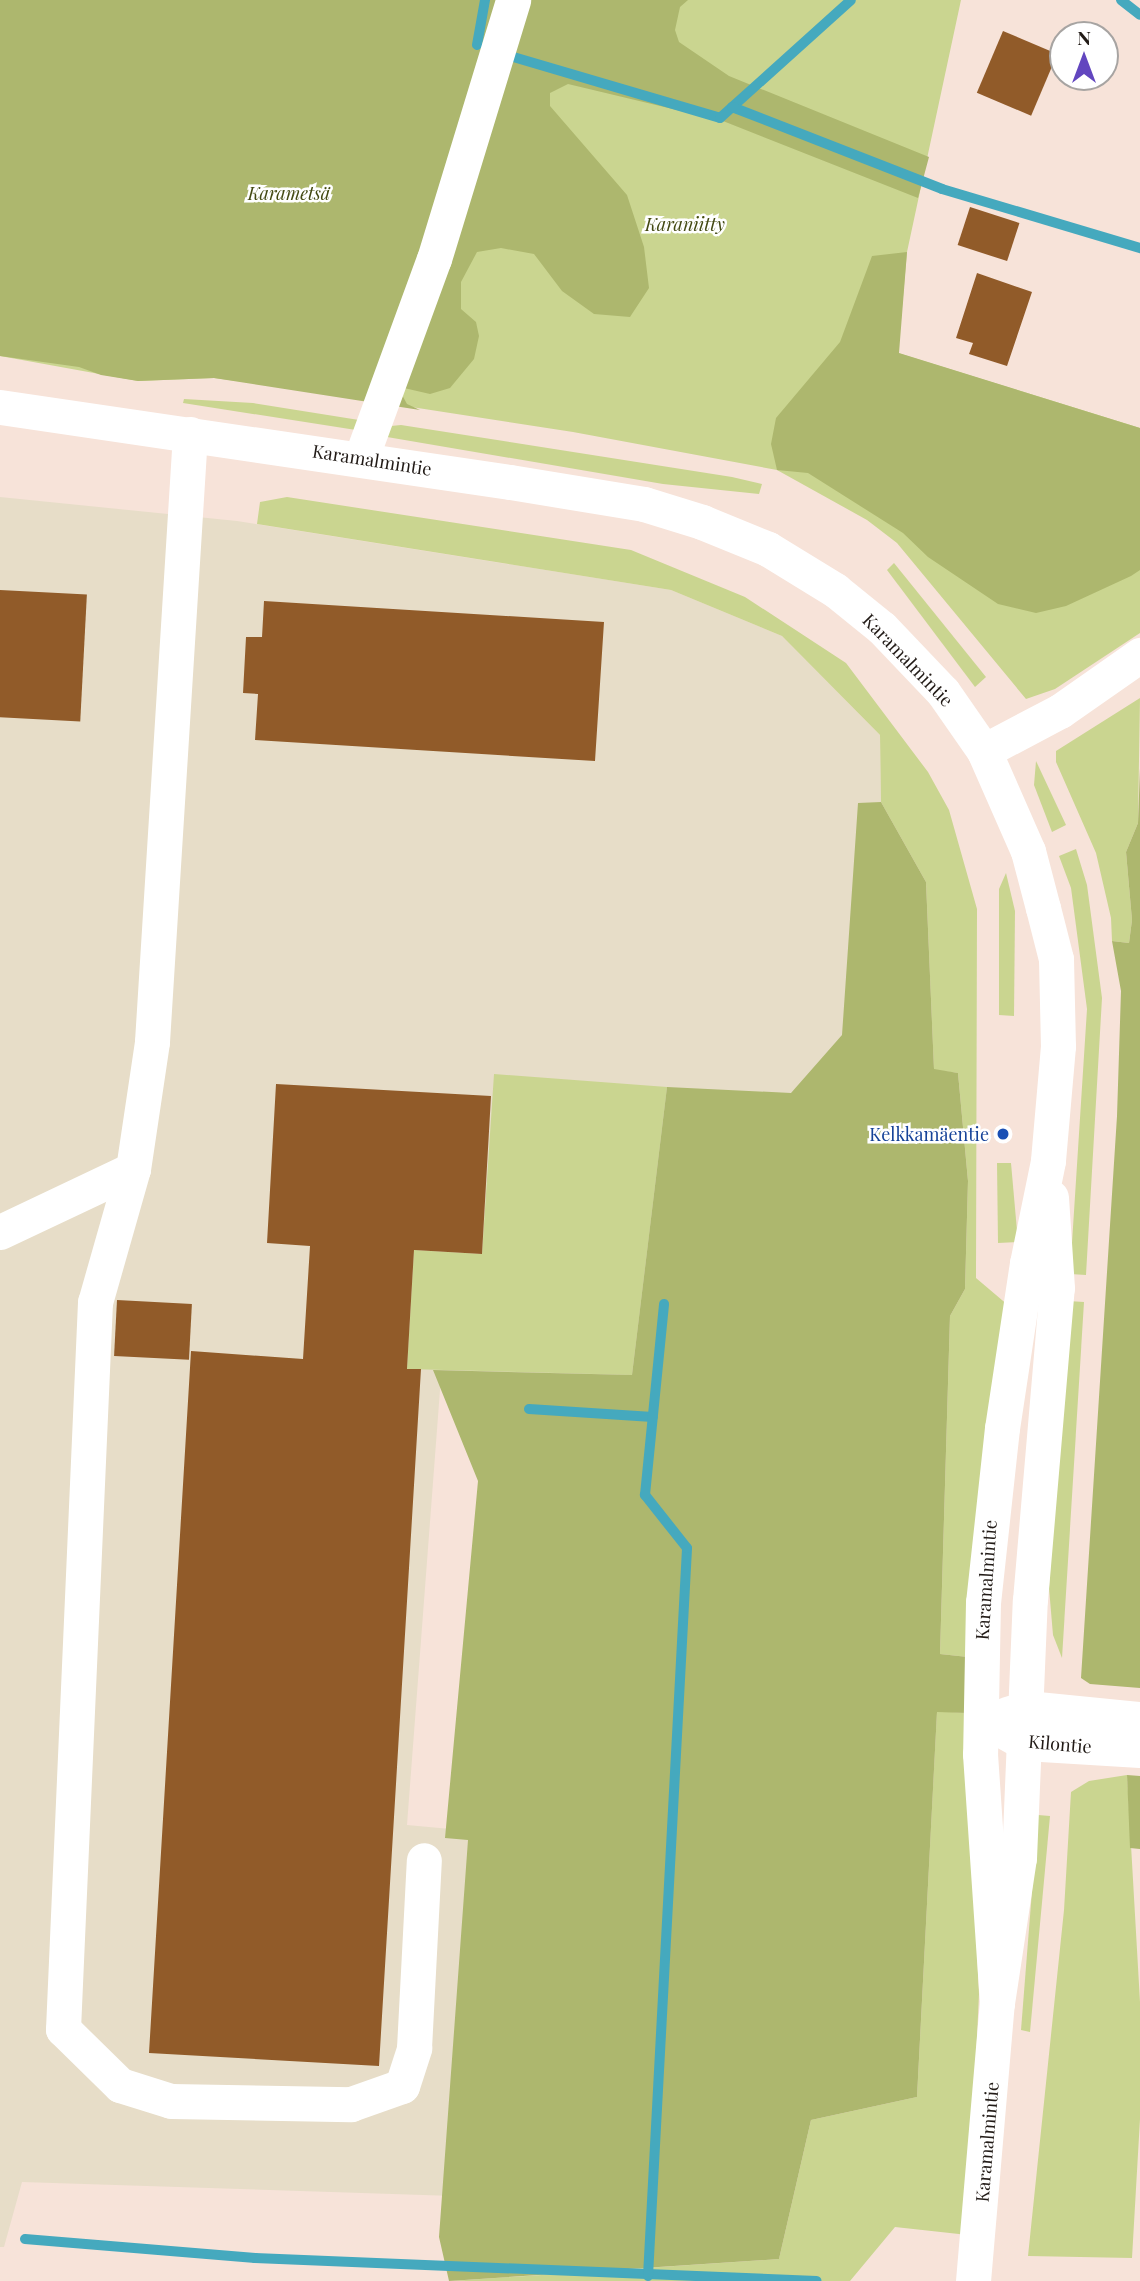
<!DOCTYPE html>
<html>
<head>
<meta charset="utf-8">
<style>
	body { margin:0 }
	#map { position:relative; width:1140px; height:2281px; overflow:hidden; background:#f7e3d9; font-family:"Playfair Display",serif }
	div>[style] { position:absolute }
	.industrial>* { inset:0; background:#e7ddc8 }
	.green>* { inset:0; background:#cad590 }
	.forest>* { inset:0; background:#adb76e }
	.stream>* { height:10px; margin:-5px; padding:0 5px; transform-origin:5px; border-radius:5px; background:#45a9be }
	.building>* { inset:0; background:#915b29; transform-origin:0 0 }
	.minor>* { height:35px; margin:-17.5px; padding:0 17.5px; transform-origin:17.5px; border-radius:17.5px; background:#fff }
	.dots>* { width:19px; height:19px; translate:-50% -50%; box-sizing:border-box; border:4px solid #fff; border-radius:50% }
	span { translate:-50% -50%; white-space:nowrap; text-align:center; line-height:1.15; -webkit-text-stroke:5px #fff; paint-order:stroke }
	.park-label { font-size:18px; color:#434912; font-style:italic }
	.street-label { font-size:18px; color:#221b17 }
	.transit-label { font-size:18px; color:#164399 }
	.right { translate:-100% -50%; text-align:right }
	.north { position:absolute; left:1049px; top:21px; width:70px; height:70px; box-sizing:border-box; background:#fff; border:2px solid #a7a4a2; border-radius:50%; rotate:0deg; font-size:19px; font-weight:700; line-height:28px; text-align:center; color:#221b17 }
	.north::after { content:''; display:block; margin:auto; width:24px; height:32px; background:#6246bf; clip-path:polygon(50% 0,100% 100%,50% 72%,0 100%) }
</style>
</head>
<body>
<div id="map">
	<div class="industrial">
		<div style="clip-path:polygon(0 497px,237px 521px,671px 590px,782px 636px,880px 735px,881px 802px,853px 1037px,637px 1381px,441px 1377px,407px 1825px,472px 1831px,454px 2196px,22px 2182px,4px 2247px,0 2247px)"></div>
	</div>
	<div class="green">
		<div style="clip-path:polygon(0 0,961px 0,907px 252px,898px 353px,1140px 428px,1140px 633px,1055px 689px,1026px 699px,897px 543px,867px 520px,777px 470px,573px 432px,282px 387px,214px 378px,138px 381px,0 356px)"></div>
		<div style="clip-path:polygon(184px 399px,253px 403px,359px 420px,356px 430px,183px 403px)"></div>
		<div style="clip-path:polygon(401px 425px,732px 477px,762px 484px,759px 494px,663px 484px,387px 437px,391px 426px)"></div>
		<div style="clip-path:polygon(287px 497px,631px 550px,745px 597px,846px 663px,928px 772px,949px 810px,977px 909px,976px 1278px,1009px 1306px,968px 1657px,940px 1654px,950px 1316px,965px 1289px,968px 1181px,958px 1073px,934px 1070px,926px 882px,881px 802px,880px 735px,782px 636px,671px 590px,257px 524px,260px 502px)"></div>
		<div style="clip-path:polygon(894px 563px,986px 677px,975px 687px,887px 570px)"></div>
		<div style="clip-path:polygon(1140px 698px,1138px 823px,1126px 852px,1132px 920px,1129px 943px,1112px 941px,1111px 918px,1096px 853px,1056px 762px,1056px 751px)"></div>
		<div style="clip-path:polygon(1036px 761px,1066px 825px,1052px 832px,1034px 785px)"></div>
		<div style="clip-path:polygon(1076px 849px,1087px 885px,1102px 998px,1086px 1275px,1070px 1274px,1087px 1009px,1071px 888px,1059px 856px)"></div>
		<div style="clip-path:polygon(1006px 873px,1015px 911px,1014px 1016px,999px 1015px,999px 889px)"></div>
		<div style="clip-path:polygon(494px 1074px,667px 1087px,632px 1375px,407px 1369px,414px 1250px,482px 1254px)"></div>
		<div style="clip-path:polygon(997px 1163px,1011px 1163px,1018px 1242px,998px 1243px)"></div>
		<div style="clip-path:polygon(1068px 1301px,1084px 1302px,1062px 1658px,1053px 1635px,1049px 1588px)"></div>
		<div style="clip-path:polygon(937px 1711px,966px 1713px,979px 1994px,968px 2235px,895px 2227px,850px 2281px,451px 2281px,779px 2259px,811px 2120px,917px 2097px)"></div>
		<div style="clip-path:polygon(1127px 1775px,1140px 2002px,1140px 2119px,1132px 2258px,1028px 2256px,1064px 1910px,1071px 1792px,1089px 1781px)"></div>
		<div style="clip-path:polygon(1038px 1815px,1050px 1816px,1030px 2032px,1021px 2030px)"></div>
	</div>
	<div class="forest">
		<div style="clip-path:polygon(0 0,688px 0,680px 7px,675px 30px,679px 42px,729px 76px,929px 157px,918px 198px,723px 121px,568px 84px,550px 93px,550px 106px,627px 195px,644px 247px,649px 288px,630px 317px,594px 314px,562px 291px,534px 254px,501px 248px,477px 252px,461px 282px,461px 309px,476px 322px,479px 336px,474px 359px,450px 388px,430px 394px,404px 388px,401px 393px,407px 404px,420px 410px,214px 378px,138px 381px,101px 375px,79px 367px,0 356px)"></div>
		<div style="clip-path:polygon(907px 252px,899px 353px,1140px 428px,1140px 570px,1131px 576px,1066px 606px,1036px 613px,998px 604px,928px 557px,903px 533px,808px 473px,777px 470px,771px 444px,776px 418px,840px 342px,872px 256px)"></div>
		<div style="clip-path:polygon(1140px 768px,1140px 1688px,1090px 1684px,1081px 1678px,1117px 1116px,1121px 991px,1112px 941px,1129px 943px,1132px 920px,1126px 852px,1138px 823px)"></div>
		<div style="clip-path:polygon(881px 802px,926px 882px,934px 1069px,958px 1073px,968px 1181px,965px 1289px,950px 1316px,940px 1654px,968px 1657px,966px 1713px,937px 1712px,917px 2097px,811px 2120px,779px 2259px,449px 2281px,439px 2237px,468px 1840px,445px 1838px,478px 1481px,433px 1370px,632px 1375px,667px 1087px,791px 1093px,842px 1035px,858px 803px)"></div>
		<div style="clip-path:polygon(1127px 1775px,1140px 1776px,1140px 1849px,1130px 1848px)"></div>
	</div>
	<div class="stream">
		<div style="left:1121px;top:0;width:24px;rotate:38deg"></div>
		<div style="left:477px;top:45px;width:46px;rotate:-79.9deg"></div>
		<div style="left:510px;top:56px;width:219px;rotate:16.4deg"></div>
		<div style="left:720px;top:118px;width:176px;rotate:-42deg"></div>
		<div style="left:732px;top:107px;width:225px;rotate:21.3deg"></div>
		<div style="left:942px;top:189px;width:207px;rotate:16.6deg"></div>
		<div style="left:529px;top:1409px;width:124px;rotate:3.7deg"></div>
		<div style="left:25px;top:2239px;width:231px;rotate:4.7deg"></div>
		<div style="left:255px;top:2258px;width:562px;rotate:2.34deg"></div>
		<div style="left:648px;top:2276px;width:729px;rotate:-86.93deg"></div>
		<div style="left:687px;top:1548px;width:68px;rotate:-128.4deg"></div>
		<div style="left:645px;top:1495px;width:192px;rotate:-84.3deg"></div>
	</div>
	<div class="building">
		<div style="left:1003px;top:31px;width:59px;height:67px;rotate:23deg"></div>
		<div style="left:970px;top:207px;width:52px;height:40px;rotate:18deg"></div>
		<div style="clip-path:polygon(977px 273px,1032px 292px,1007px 366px,969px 354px,973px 343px,956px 338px)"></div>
		<div style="left:0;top:590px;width:87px;height:127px;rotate:3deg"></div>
		<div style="clip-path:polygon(264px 601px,604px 622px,595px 761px,255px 740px,258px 694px,243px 693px,246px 637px,262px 637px)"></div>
		<div style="clip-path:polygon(276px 1084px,491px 1096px,482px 1254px,414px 1250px,407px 1369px,421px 1369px,379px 2066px,149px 2053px,191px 1351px,303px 1359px,310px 1246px,267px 1243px)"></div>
		<div style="left:117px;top:1300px;width:75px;height:56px;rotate:3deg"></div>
	</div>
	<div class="minor">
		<div style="left:0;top:407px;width:515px;rotate:8.37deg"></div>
		<div style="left:510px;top:482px;width:136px;rotate:9.3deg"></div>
		<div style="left:644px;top:504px;width:61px;rotate:17.2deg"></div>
		<div style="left:702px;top:522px;width:71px;rotate:22.2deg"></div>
		<div style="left:768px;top:549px;width:79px;rotate:31.5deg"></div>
		<div style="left:835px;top:590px;width:60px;rotate:39deg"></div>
		<div style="left:882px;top:628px;width:88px;rotate:46.4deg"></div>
		<div style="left:943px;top:692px;width:72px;rotate:55.2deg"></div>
		<div style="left:984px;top:751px;width:109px;rotate:66.3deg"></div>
		<div style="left:1028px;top:851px;width:59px;rotate:75.3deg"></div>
		<div style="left:1043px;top:908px;width:53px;rotate:75.7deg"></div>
		<div style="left:1056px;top:959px;width:87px;rotate:88.7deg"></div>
		<div style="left:1058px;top:1046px;width:115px;rotate:95deg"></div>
		<div style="left:1048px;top:1161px;width:104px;rotate:101.6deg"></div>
		<div style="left:1027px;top:1263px;width:167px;rotate:98.6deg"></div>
		<div style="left:1002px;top:1428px;width:175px;rotate:96.2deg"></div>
		<div style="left:983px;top:1602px;width:152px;rotate:91.1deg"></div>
		<div style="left:980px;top:1754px;width:250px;rotate:86.1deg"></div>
		<div style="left:190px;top:434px;width:609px;rotate:93.58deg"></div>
		<div style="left:152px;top:1042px;width:128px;rotate:98.5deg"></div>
		<div style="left:133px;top:1169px;width:138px;rotate:105.9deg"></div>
		<div style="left:95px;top:1302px;width:728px;rotate:92.52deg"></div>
		<div style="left:63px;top:2029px;width:80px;rotate:44.5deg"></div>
		<div style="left:120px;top:2085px;width:53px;rotate:17.4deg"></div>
		<div style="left:171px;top:2101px;width:180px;rotate:1deg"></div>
		<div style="left:351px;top:2104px;width:54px;rotate:-19.4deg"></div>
		<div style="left:402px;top:2086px;width:40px;rotate:-72deg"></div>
		<div style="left:414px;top:2048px;width:188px;rotate:-87deg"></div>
		<div style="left:361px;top:458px;width:212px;rotate:-69.9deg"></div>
		<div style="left:434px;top:259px;width:271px;rotate:-73deg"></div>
		<div style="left:984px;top:751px;width:86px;rotate:-27.8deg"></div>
		<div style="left:1060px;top:711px;width:98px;rotate:-35deg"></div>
		<div style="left:0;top:1232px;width:147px;rotate:-25.3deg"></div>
		<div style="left:1007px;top:1714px;width:21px;rotate:-17deg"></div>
		<div style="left:1027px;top:1708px;width:114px;rotate:5.6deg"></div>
		<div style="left:1005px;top:1732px;width:23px;rotate:29deg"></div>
		<div style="left:1025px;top:1743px;width:115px;rotate:3.5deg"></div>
		<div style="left:973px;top:2281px;width:279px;rotate:-85.1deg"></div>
		<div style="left:997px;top:2003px;width:147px;rotate:-81.4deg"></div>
		<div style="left:1019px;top:1858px;width:258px;rotate:-87.6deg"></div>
		<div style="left:1030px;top:1600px;width:313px;rotate:-85.1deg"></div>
		<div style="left:1057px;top:1288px;width:91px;rotate:-93.8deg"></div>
	</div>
	<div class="dots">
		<div style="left:1003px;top:1134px;background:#1a4fb4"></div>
	</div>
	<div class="park-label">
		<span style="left:289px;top:193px">Karametsä</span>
		<span style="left:685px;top:224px">Karaniitty</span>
	</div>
	<div class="street-label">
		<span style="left:372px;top:460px;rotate:9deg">Karamalmintie</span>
		<span style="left:908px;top:660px;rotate:46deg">Karamalmintie</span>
		<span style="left:986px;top:1580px;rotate:-86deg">Karamalmintie</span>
		<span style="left:1060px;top:1744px;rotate:5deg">Kilontie</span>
		<span style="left:987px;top:2142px;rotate:-85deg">Karamalmintie</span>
	</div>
	<div class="transit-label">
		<span class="right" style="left:989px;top:1134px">Kelkkamäentie</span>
	</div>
	<div class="north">N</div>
</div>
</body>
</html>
